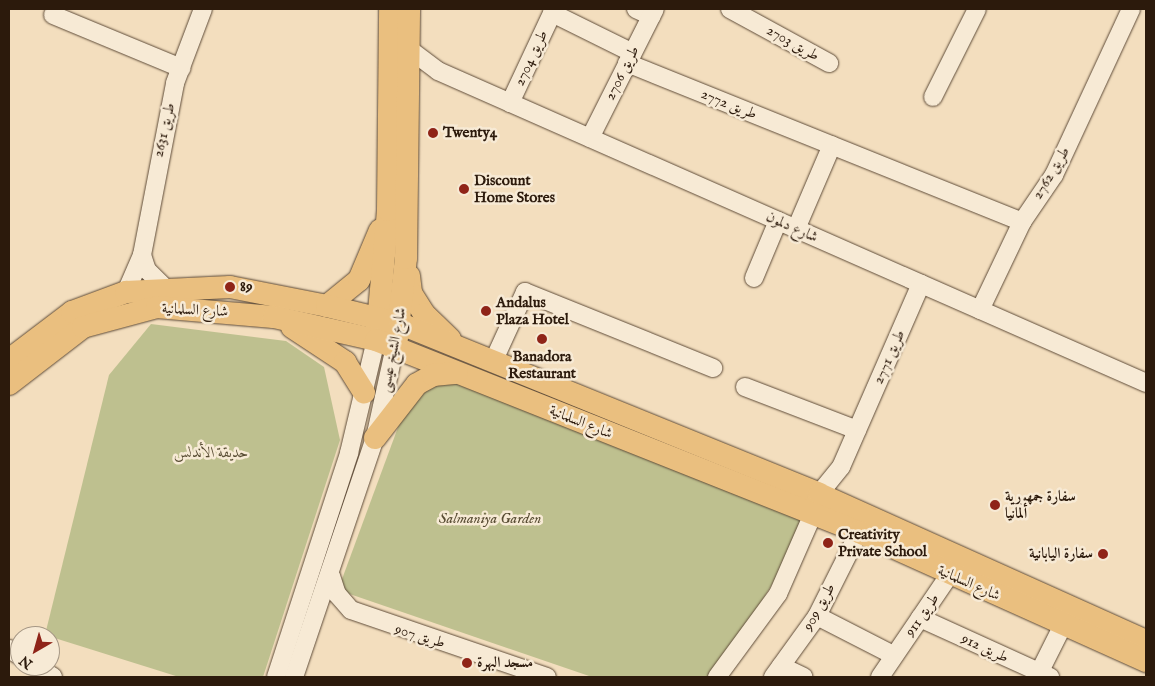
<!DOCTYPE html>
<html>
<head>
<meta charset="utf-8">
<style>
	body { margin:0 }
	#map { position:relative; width:1155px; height:686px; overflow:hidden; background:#f3debe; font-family:"IM FELL English",Amiri,serif }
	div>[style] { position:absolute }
	.green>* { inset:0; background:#bec08f }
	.roads { filter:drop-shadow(0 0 1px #5e4b38) drop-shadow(0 0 1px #5e4b38) }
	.minor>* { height:18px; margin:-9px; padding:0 9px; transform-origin:9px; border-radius:9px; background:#f7ead5 }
	.major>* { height:22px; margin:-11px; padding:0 11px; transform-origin:11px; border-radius:11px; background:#eabf7f }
	.dots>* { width:14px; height:14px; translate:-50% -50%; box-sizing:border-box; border:2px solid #f7ead5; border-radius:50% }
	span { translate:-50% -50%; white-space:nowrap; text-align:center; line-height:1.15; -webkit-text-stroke:5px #f7ead5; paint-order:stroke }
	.street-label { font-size:15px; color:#2c1a0c }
	.poi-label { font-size:15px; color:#2c1a0c; font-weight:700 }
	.left { translate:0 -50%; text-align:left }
	.right { translate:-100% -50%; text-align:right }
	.park-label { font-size:15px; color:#584c33; font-style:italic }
	.frame { position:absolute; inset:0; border:10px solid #2c1a0c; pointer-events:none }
	.north { position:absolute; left:10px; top:626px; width:50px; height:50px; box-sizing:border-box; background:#f7ead5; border:1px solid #a69785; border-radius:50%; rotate:218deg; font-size:14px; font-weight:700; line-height:20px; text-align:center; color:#2c1a0c }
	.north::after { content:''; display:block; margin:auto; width:18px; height:22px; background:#8f2418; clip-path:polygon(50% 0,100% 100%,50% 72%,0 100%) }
</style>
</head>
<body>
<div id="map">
	<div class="green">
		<div style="clip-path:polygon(151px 324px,286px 341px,324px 367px,340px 440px,263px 677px,179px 677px,45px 635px,109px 375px)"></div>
		<div style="clip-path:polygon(434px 382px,464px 384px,812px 521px,714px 677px,592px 677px,338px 590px,404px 411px)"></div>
	</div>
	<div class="roads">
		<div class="minor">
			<div style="left:636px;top:9px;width:17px;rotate:25deg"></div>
			<div style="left:730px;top:9px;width:113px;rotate:28.6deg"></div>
			<div style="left:552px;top:13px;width:90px;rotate:26.3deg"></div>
			<div style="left:53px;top:15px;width:139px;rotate:22.5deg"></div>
			<div style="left:409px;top:49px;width:36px;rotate:37deg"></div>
			<div style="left:438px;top:71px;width:774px;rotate:23.78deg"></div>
			<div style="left:627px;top:63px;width:426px;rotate:21.9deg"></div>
			<div style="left:933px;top:97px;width:98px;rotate:-63.4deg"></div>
			<div style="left:510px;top:103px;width:104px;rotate:-64.9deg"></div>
			<div style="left:590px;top:138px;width:144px;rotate:-63.3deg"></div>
			<div style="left:796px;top:229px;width:91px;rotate:-66.8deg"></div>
			<div style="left:142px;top:255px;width:16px;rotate:72deg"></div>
			<div style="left:147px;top:270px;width:24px;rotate:45deg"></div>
			<div style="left:754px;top:278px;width:62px;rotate:-67.2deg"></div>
			<div style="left:126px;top:292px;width:40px;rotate:-66.6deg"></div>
			<div style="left:142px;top:255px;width:175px;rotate:-79.1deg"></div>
			<div style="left:175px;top:83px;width:79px;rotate:-69.3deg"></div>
			<div style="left:980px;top:310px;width:98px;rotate:-64.5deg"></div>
			<div style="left:1022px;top:222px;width:57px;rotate:-55.8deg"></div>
			<div style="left:1054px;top:175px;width:183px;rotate:-65.1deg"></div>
			<div style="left:493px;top:362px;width:77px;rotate:-65.4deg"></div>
			<div style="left:525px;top:292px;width:203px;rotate:22deg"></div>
			<div style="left:745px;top:387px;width:120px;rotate:21deg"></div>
			<div style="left:819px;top:494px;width:35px;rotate:-51deg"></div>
			<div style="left:841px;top:467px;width:200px;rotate:-66.4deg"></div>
			<div style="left:331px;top:576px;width:19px;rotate:72deg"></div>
			<div style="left:337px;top:594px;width:21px;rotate:49deg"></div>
			<div style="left:351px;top:610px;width:207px;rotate:18.9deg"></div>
			<div style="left:817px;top:616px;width:85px;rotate:27.2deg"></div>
			<div style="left:920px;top:618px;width:143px;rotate:24.4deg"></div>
			<div style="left:9px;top:649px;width:13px;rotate:32deg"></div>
			<div style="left:35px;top:666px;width:21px;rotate:31deg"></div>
			<div style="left:781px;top:666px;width:25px;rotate:26deg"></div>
			<div style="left:276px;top:677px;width:236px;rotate:-71.9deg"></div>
			<div style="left:349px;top:453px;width:116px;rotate:-76.6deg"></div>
			<div style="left:294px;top:677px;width:252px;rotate:-71.3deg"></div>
			<div style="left:375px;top:438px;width:94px;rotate:-77.7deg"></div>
			<div style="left:717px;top:677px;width:103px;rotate:-53.7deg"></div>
			<div style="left:778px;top:594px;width:87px;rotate:-66.4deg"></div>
			<div style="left:773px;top:677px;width:75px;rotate:-54.2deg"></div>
			<div style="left:817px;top:616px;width:94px;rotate:-63.4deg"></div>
			<div style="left:880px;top:677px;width:125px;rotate:-55.8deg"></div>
			<div style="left:1037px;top:677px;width:58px;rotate:-63.4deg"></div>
		</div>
		<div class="major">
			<div style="left:409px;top:276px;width:17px;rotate:83deg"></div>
			<div style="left:411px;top:293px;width:25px;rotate:58deg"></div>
			<div style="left:424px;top:314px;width:36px;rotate:44deg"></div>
			<div style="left:327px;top:306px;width:41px;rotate:-39.1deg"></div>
			<div style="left:359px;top:280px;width:54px;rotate:-67.2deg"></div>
			<div style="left:292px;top:327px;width:64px;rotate:33.4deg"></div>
			<div style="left:345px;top:362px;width:36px;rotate:58deg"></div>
			<div style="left:377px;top:334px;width:124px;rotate:-84.9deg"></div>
			<div style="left:388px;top:210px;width:201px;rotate:-89.4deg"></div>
			<div style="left:397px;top:338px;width:81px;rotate:-83.6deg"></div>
			<div style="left:406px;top:258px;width:249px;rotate:-89.3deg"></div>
			<div style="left:9px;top:360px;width:79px;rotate:-37.3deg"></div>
			<div style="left:72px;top:312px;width:58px;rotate:-20.3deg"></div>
			<div style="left:126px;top:292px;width:104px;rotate:-2.8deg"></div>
			<div style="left:230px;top:287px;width:99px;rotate:11.1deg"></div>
			<div style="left:327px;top:306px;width:76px;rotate:13.7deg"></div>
			<div style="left:401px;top:324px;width:451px;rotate:22.1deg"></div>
			<div style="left:819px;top:494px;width:359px;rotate:24.2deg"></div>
			<div style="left:9px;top:384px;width:93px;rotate:-37.6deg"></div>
			<div style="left:83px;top:327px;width:77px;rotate:-15.1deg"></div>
			<div style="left:157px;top:307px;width:117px;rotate:4.9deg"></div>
			<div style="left:274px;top:317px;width:105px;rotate:12.7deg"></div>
			<div style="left:376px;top:340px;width:520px;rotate:21.68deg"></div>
			<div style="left:859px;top:532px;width:315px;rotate:24.2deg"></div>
			<div style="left:375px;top:438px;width:68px;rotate:-52.1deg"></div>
			<div style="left:417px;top:384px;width:18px;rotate:-29deg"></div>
			<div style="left:433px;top:375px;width:24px;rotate:-5deg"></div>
		</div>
	</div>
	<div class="dots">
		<div style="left:433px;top:133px;background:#8f2418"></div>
		<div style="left:464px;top:189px;background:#8f2418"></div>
		<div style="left:230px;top:287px;background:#8f2418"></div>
		<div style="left:486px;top:311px;background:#8f2418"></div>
		<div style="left:542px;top:339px;background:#8f2418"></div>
		<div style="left:995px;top:505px;background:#8f2418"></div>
		<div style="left:828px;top:543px;background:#8f2418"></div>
		<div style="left:1103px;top:554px;background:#8f2418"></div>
		<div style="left:467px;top:663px;background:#8f2418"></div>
	</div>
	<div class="street-label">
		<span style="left:793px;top:43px;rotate:29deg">طريق 2703</span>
		<span style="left:531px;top:58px;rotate:-65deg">طريق 2704</span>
		<span style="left:622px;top:73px;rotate:-63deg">طريق 2706</span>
		<span style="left:729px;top:104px;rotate:22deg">طريق 2772</span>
		<span style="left:164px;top:130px;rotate:-77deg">طريق 2631</span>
		<span style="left:1051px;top:173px;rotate:-59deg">طريق 2762</span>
		<span style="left:792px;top:227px;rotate:24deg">شارع دلمون</span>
		<span style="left:195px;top:310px;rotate:3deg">شارع السلمانية</span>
		<span style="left:393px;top:350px;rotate:-79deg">شارع الشيخ عيسى</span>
		<span style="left:889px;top:357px;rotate:-66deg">طريق 2771</span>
		<span style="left:581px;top:422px;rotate:22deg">شارع السلمانية</span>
		<span style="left:969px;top:583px;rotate:24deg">شارع السلمانية</span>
		<span style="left:819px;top:607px;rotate:-61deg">طريق 909</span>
		<span style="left:922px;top:615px;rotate:-55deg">طريق 911</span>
		<span style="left:420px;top:636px;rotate:17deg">طريق 907</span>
		<span style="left:985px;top:648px;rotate:25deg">طريق 912</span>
	</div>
	<div class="poi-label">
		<span class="left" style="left:443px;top:133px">Twenty4</span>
		<span class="left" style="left:474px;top:189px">Discount<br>Home Stores</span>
		<span class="left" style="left:240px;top:287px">89</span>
		<span class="left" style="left:496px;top:311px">Andalus<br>Plaza Hotel</span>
		<span style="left:542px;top:365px">Banadora<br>Restaurant</span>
		<span class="left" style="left:1005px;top:505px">سفارة جمهورية<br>ألمانيا</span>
		<span class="left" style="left:838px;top:543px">Creativity<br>Private School</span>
		<span class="right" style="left:1093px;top:554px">سفارة اليابانية</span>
		<span class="left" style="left:477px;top:663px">مسجد البهرة</span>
	</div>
	<div class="park-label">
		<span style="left:211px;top:453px">حديقة الأندلس</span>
		<span style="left:490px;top:519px">Salmaniya Garden</span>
	</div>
	<div class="frame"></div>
	<div class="north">N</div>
</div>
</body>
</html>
